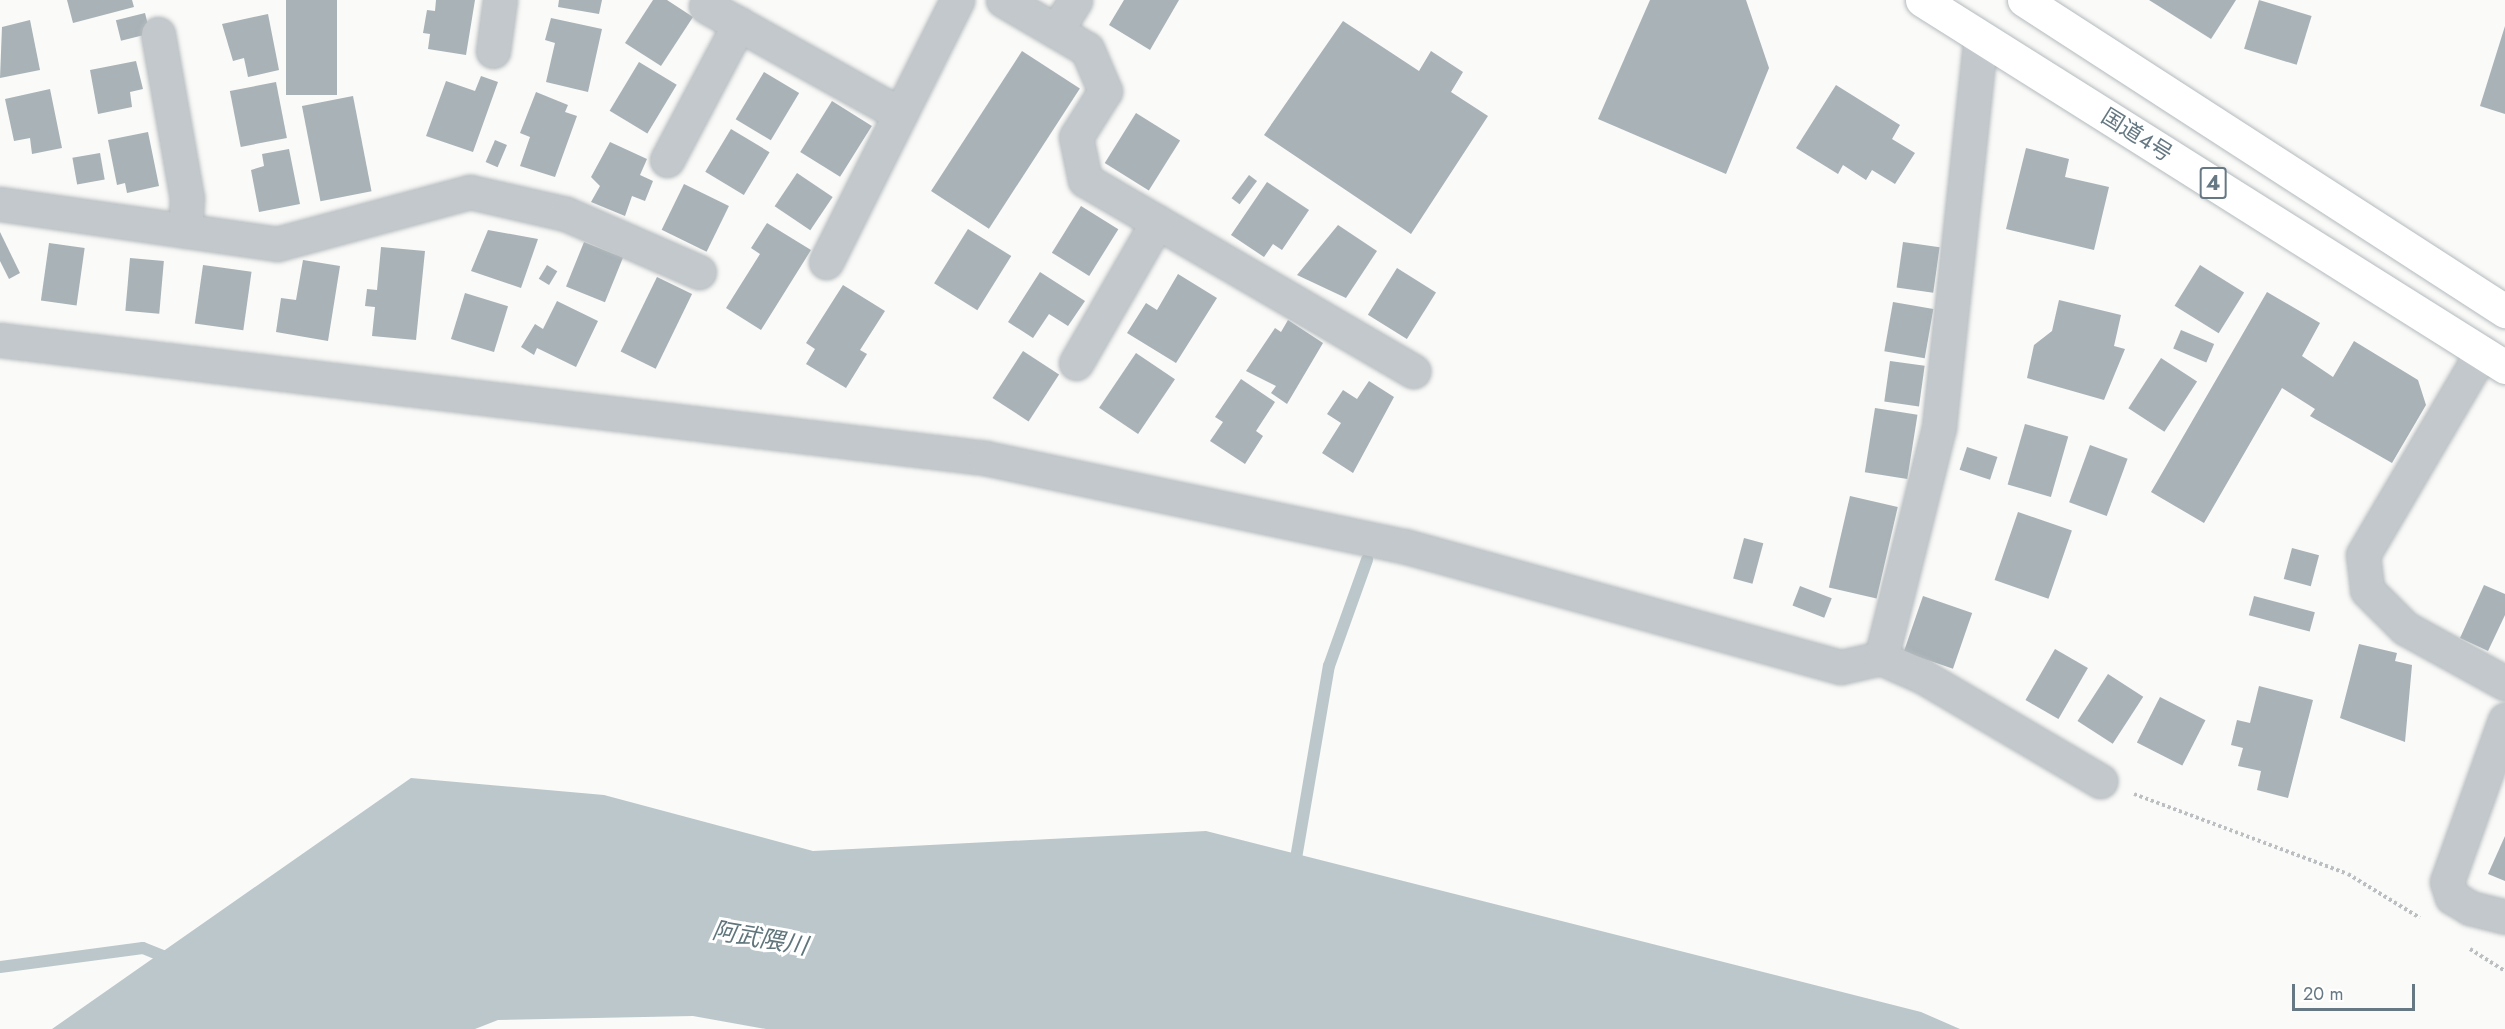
<!DOCTYPE html>
<html>
<head>
<meta charset="utf-8">
<style>
	body { margin:0 }
	#map { position:relative; width:2505px; height:1029px; overflow:hidden; background:#fafaf8; font-family:Jost,"Noto Sans JP",sans-serif }
	div>[style] { position:absolute }
	.water>* { inset:0; background:#bbc7cb }
	.stream>* { height:12px; margin:-6px; padding:0 6px; transform-origin:6px; border-radius:6px; background:#bbc7cb }
	.building>* { inset:0; background:#a8b2b7; transform-origin:0 0 }
	.path>* { height:4px; margin-top:-2px; transform-origin:0; background:repeating-linear-gradient(90deg,#bbbfc2 0 3px,transparent 0 6px) }
	.roads { filter:drop-shadow(0 0 2px #b4babd) drop-shadow(0 0 2px #b4babd) }
	.minor>* { height:33px; margin:-16.5px; padding:0 16.5px; transform-origin:16.5px; border-radius:16.5px; background:#c3c8cc }
	.highway>* { height:33px; margin:-16.5px; padding:0 16.5px; transform-origin:16.5px; border-radius:16.5px; background:#fff }
	span { translate:-50% -50%; white-space:nowrap; text-align:center; line-height:1.15; -webkit-text-stroke:6px #fff; paint-order:stroke }
	.shield-label span { padding:2px 4px; background:#fff; border:2px solid; border-radius:4px; -webkit-text-stroke-width:0 }
	.shield-label { font-size:21px; color:#657883; font-weight:700 }
	.street-label { font-size:22px; color:#657883 }
	.water-label { font-size:24px; color:#60767c; font-style:italic }
	.scale { position:absolute; left:2292px; top:984px; width:123px; height:27px; box-sizing:border-box; border:3px solid #657883; border-top:0; padding-left:8px; font-size:18px; line-height:21px; white-space:nowrap; color:#657883; -webkit-text-stroke:4px #fff; paint-order:stroke }
</style>
</head>
<body>
<div id="map">
	<div class="water">
		<div style="clip-path:polygon(411px 778px,604px 795px,813px 851px,1206px 831px,1921px 1012px,1960px 1029px,766px 1029px,693px 1016px,498px 1020px,475px 1029px,52px 1029px)"></div>
	</div>
	<div class="stream">
		<div style="left:1294px;top:870px;width:207px;rotate:-80.3deg"></div>
		<div style="left:1329px;top:666px;width:113px;rotate:-70.3deg"></div>
		<div style="left:0;top:967px;width:144px;rotate:-7.6deg"></div>
		<div style="left:143px;top:948px;width:31px;rotate:22deg"></div>
	</div>
	<div class="building">
		<div style="clip-path:polygon(67px 0,132px 0,134px 7px,73px 23px)"></div>
		<div style="left:286px;top:0;width:51px;height:95px"></div>
		<div style="clip-path:polygon(436px 0,475px 0,466px 55px,428px 49px,430px 34px,423px 33px,427px 10px,435px 11px)"></div>
		<div style="clip-path:polygon(559px 0,602px 0,599px 14px,558px 7px)"></div>
		<div style="clip-path:polygon(653px 0,667px 0,693px 17px,661px 66px,625px 43px)"></div>
		<div style="clip-path:polygon(1124px 0,1179px 0,1150px 50px,1109px 25px)"></div>
		<div style="clip-path:polygon(1650px 0,1746px 0,1769px 68px,1726px 174px,1598px 119px)"></div>
		<div style="clip-path:polygon(2149px 0,2236px 0,2211px 39px)"></div>
		<div style="left:2259px;top:0;width:55px;height:51px;rotate:17deg"></div>
		<div style="left:145px;top:13px;width:21px;height:30px;rotate:76deg"></div>
		<div style="clip-path:polygon(268px 14px,279px 70px,248px 77px,244px 58px,233px 61px,222px 24px)"></div>
		<div style="clip-path:polygon(551px 18px,602px 29px,588px 92px,546px 82px,555px 43px,545px 40px)"></div>
		<div style="clip-path:polygon(30px 20px,40px 70px,0 78px,2px 27px)"></div>
		<div style="clip-path:polygon(1343px 21px,1419px 71px,1431px 51px,1463px 72px,1451px 92px,1488px 116px,1411px 234px,1264px 135px)"></div>
		<div style="clip-path:polygon(2505px 26px,2505px 114px,2480px 106px)"></div>
		<div style="left:1022px;top:51px;width:69px;height:167px;rotate:33deg"></div>
		<div style="clip-path:polygon(136px 61px,143px 89px,130px 92px,132px 107px,98px 114px,90px 70px)"></div>
		<div style="left:639px;top:62px;width:44px;height:57px;rotate:31deg"></div>
		<div style="left:764px;top:72px;width:41px;height:55px;rotate:31deg"></div>
		<div style="clip-path:polygon(481px 76px,498px 82px,473px 152px,426px 136px,446px 81px,475px 91px)"></div>
		<div style="left:276px;top:82px;width:57px;height:47px;rotate:79deg"></div>
		<div style="clip-path:polygon(1836px 85px,1900px 125px,1892px 139px,1915px 153px,1895px 184px,1872px 170px,1866px 180px,1843px 165px,1838px 174px,1796px 148px)"></div>
		<div style="clip-path:polygon(50px 89px,62px 148px,32px 154px,30px 138px,14px 141px,5px 99px)"></div>
		<div style="clip-path:polygon(536px 92px,568px 105px,565px 112px,577px 116px,555px 177px,520px 166px,530px 137px,520px 133px)"></div>
		<div style="left:353px;top:96px;width:97px;height:52px;rotate:79deg"></div>
		<div style="left:832px;top:101px;width:47px;height:60px;rotate:32deg"></div>
		<div style="left:1136px;top:113px;width:52px;height:59px;rotate:32deg"></div>
		<div style="left:731px;top:129px;width:45px;height:50px;rotate:31deg"></div>
		<div style="clip-path:polygon(148px 132px,159px 186px,127px 193px,125px 183px,117px 185px,108px 140px)"></div>
		<div style="left:495px;top:140px;width:13px;height:24px;rotate:23deg"></div>
		<div style="clip-path:polygon(610px 142px,647px 159px,640px 175px,653px 181px,645px 201px,632px 196px,625px 216px,591px 202px,600px 186px,591px 177px)"></div>
		<div style="clip-path:polygon(2026px 148px,2069px 159px,2065px 177px,2109px 187px,2094px 250px,2006px 229px)"></div>
		<div style="clip-path:polygon(289px 149px,300px 204px,259px 212px,251px 170px,264px 166px,262px 154px)"></div>
		<div style="left:100px;top:153px;width:27px;height:28px;rotate:80deg"></div>
		<div style="left:797px;top:173px;width:43px;height:40px;rotate:34deg"></div>
		<div style="left:1249px;top:175px;width:10px;height:29px;rotate:37deg"></div>
		<div style="clip-path:polygon(1267px 182px,1309px 210px,1282px 250px,1273px 244px,1264px 257px,1231px 235px)"></div>
		<div style="left:684px;top:184px;width:50px;height:51px;rotate:26deg"></div>
		<div style="left:1081px;top:206px;width:44px;height:55px;rotate:32deg"></div>
		<div style="clip-path:polygon(767px 223px,811px 250px,761px 330px,726px 308px,760px 254px,751px 248px)"></div>
		<div style="clip-path:polygon(1338px 225px,1377px 251px,1346px 298px,1297px 275px)"></div>
		<div style="left:968px;top:229px;width:51px;height:64px;rotate:32deg"></div>
		<div style="clip-path:polygon(488px 230px,538px 239px,521px 288px,471px 271px)"></div>
		<div style="clip-path:polygon(0 232px,20px 273px,9px 279px,0 261px)"></div>
		<div style="left:584px;top:242px;width:42px;height:48px;rotate:22deg"></div>
		<div style="left:1903px;top:242px;width:37px;height:46px;rotate:8deg"></div>
		<div style="left:49px;top:243px;width:36px;height:58px;rotate:8deg"></div>
		<div style="clip-path:polygon(381px 247px,425px 251px,416px 340px,372px 336px,375px 307px,365px 306px,367px 289px,377px 290px)"></div>
		<div style="left:130px;top:258px;width:34px;height:53px;rotate:5deg"></div>
		<div style="clip-path:polygon(303px 260px,340px 266px,328px 341px,276px 332px,281px 298px,296px 300px)"></div>
		<div style="left:203px;top:265px;width:49px;height:59px;rotate:8deg"></div>
		<div style="left:547px;top:265px;width:12px;height:16px;rotate:31deg"></div>
		<div style="left:2200px;top:265px;width:52px;height:48px;rotate:32deg"></div>
		<div style="left:1397px;top:268px;width:46px;height:55px;rotate:32deg"></div>
		<div style="clip-path:polygon(1040px 272px,1085px 301px,1068px 326px,1049px 314px,1033px 338px,1008px 322px)"></div>
		<div style="clip-path:polygon(1178px 274px,1217px 298px,1176px 363px,1127px 333px,1146px 303px,1157px 310px)"></div>
		<div style="left:657px;top:277px;width:39px;height:83px;rotate:26deg"></div>
		<div style="clip-path:polygon(843px 285px,885px 311px,860px 350px,867px 354px,846px 388px,806px 364px,815px 349px,806px 343px)"></div>
		<div style="clip-path:polygon(2267px 292px,2320px 323px,2302px 356px,2333px 377px,2354px 341px,2418px 380px,2426px 405px,2392px 463px,2310px 416px,2315px 409px,2282px 388px,2204px 523px,2151px 492px)"></div>
		<div style="left:465px;top:293px;width:45px;height:48px;rotate:17deg"></div>
		<div style="clip-path:polygon(2059px 300px,2121px 315px,2114px 346px,2125px 349px,2104px 400px,2027px 378px,2034px 345px,2052px 331px)"></div>
		<div style="clip-path:polygon(557px 301px,598px 321px,576px 367px,537px 348px,534px 355px,521px 347px,535px 324px,543px 329px)"></div>
		<div style="left:1893px;top:302px;width:41px;height:50px;rotate:10deg"></div>
		<div style="clip-path:polygon(1288px 320px,1323px 343px,1287px 404px,1271px 393px,1276px 386px,1246px 371px,1275px 328px,1281px 332px)"></div>
		<div style="left:2181px;top:330px;width:36px;height:20px;rotate:23deg"></div>
		<div style="left:1023px;top:351px;width:43px;height:56px;rotate:33deg"></div>
		<div style="left:1136px;top:353px;width:47px;height:66px;rotate:34deg"></div>
		<div style="left:2161px;top:358px;width:43px;height:60px;rotate:33deg"></div>
		<div style="left:1890px;top:361px;width:35px;height:41px;rotate:8deg"></div>
		<div style="clip-path:polygon(1241px 379px,1275px 402px,1256px 431px,1263px 436px,1245px 464px,1210px 441px,1223px 422px,1215px 417px)"></div>
		<div style="clip-path:polygon(1369px 381px,1394px 397px,1353px 473px,1322px 453px,1341px 423px,1327px 414px,1343px 390px,1357px 399px)"></div>
		<div style="left:1875px;top:408px;width:43px;height:65px;rotate:9deg"></div>
		<div style="left:2025px;top:424px;width:45px;height:63px;rotate:16deg"></div>
		<div style="left:2090px;top:445px;width:40px;height:61px;rotate:20deg"></div>
		<div style="left:1967px;top:447px;width:32px;height:24px;rotate:18deg"></div>
		<div style="left:1850px;top:496px;width:49px;height:94px;rotate:13deg"></div>
		<div style="left:2018px;top:512px;width:57px;height:72px;rotate:19deg"></div>
		<div style="left:1744px;top:538px;width:20px;height:42px;rotate:15deg"></div>
		<div style="left:2292px;top:548px;width:28px;height:32px;rotate:15deg"></div>
		<div style="clip-path:polygon(2484px 585px,2505px 594px,2505px 615px,2488px 651px,2460px 638px)"></div>
		<div style="left:1800px;top:586px;width:34px;height:21px;rotate:21deg"></div>
		<div style="left:1923px;top:596px;width:52px;height:59px;rotate:19deg"></div>
		<div style="left:2254px;top:596px;width:63px;height:20px;rotate:15deg"></div>
		<div style="clip-path:polygon(2359px 644px,2397px 653px,2395px 661px,2412px 665px,2405px 742px,2340px 718px)"></div>
		<div style="left:2055px;top:649px;width:38px;height:59px;rotate:30deg"></div>
		<div style="left:2108px;top:674px;width:42px;height:56px;rotate:33deg"></div>
		<div style="clip-path:polygon(2259px 686px,2313px 700px,2288px 798px,2257px 790px,2261px 771px,2238px 766px,2243px 748px,2231px 745px,2237px 720px,2250px 723px)"></div>
		<div style="left:2160px;top:697px;width:51px;height:51px;rotate:27deg"></div>
		<div style="clip-path:polygon(2505px 836px,2505px 881px,2488px 874px)"></div>
	</div>
	<div class="path">
		<div style="left:2134px;top:794px;width:228px;rotate:20.5deg"></div>
		<div style="left:2348px;top:874px;width:84px;rotate:31.4deg"></div>
		<div style="left:2470px;top:949px;width:41px;rotate:32.2deg"></div>
	</div>
	<div class="roads">
		<div class="minor">
			<div style="left:1003px;top:0;width:97px;rotate:30.3deg"></div>
			<div style="left:1087px;top:49px;width:46px;rotate:66.8deg"></div>
			<div style="left:1105px;top:91px;width:54px;rotate:122.2deg"></div>
			<div style="left:1076px;top:137px;width:44px;rotate:78.2deg"></div>
			<div style="left:1085px;top:180px;width:380px;rotate:30.2deg"></div>
			<div style="left:706px;top:6px;width:222px;rotate:29.1deg"></div>
			<div style="left:1056px;top:31px;width:36px;rotate:-58deg"></div>
			<div style="left:158px;top:34px;width:167px;rotate:80deg"></div>
			<div style="left:187px;top:198px;width:33px;rotate:93deg"></div>
			<div style="left:493px;top:51px;width:51px;rotate:-82.2deg"></div>
			<div style="left:667px;top:160px;width:154px;rotate:-62.1deg"></div>
			<div style="left:0;top:204px;width:280px;rotate:8.2deg"></div>
			<div style="left:277px;top:244px;width:200px;rotate:-15.1deg"></div>
			<div style="left:470px;top:192px;width:98px;rotate:12.9deg"></div>
			<div style="left:566px;top:214px;width:145px;rotate:23.6deg"></div>
			<div style="left:826px;top:262px;width:293px;rotate:-63.4deg"></div>
			<div style="left:0;top:340px;width:992px;rotate:6.83deg"></div>
			<div style="left:985px;top:458px;width:428px;rotate:11.9deg"></div>
			<div style="left:1404px;top:546px;width:453px;rotate:15.5deg"></div>
			<div style="left:1841px;top:667px;width:41px;rotate:-12.7deg"></div>
			<div style="left:1881px;top:658px;width:45px;rotate:23.7deg"></div>
			<div style="left:1922px;top:676px;width:207px;rotate:30.5deg"></div>
			<div style="left:2482px;top:352px;width:235px;rotate:120.4deg"></div>
			<div style="left:2363px;top:555px;width:35px;rotate:83deg"></div>
			<div style="left:2367px;top:590px;width:54px;rotate:45deg"></div>
			<div style="left:2405px;top:628px;width:114px;rotate:28.8deg"></div>
			<div style="left:1076px;top:363px;width:163px;rotate:-60.1deg"></div>
			<div style="left:1881px;top:658px;width:238px;rotate:-75.9deg"></div>
			<div style="left:1939px;top:427px;width:392px;rotate:-83.9deg"></div>
			<div style="left:2505px;top:720px;width:172px;rotate:109.7deg"></div>
			<div style="left:2447px;top:882px;width:16px;rotate:72deg"></div>
			<div style="left:2452px;top:897px;width:21px;rotate:31deg"></div>
			<div style="left:2470px;top:908px;width:36px;rotate:14deg"></div>
		</div>
		<div class="highway">
			<div style="left:1922px;top:0;width:689px;rotate:32.19deg"></div>
			<div style="left:2024px;top:0;width:573px;rotate:32.89deg"></div>
		</div>
	</div>
	<div class="shield-label">
		<span style="left:2213px;top:183px">4</span>
	</div>
	<div class="street-label">
		<span style="left:2137px;top:135px;rotate:32deg">国道4号</span>
	</div>
	<div class="water-label">
		<span style="left:760px;top:938px;rotate:10deg">阿武隈川</span>
	</div>
	<div class="scale">20 m</div>
</div>
</body>
</html>
